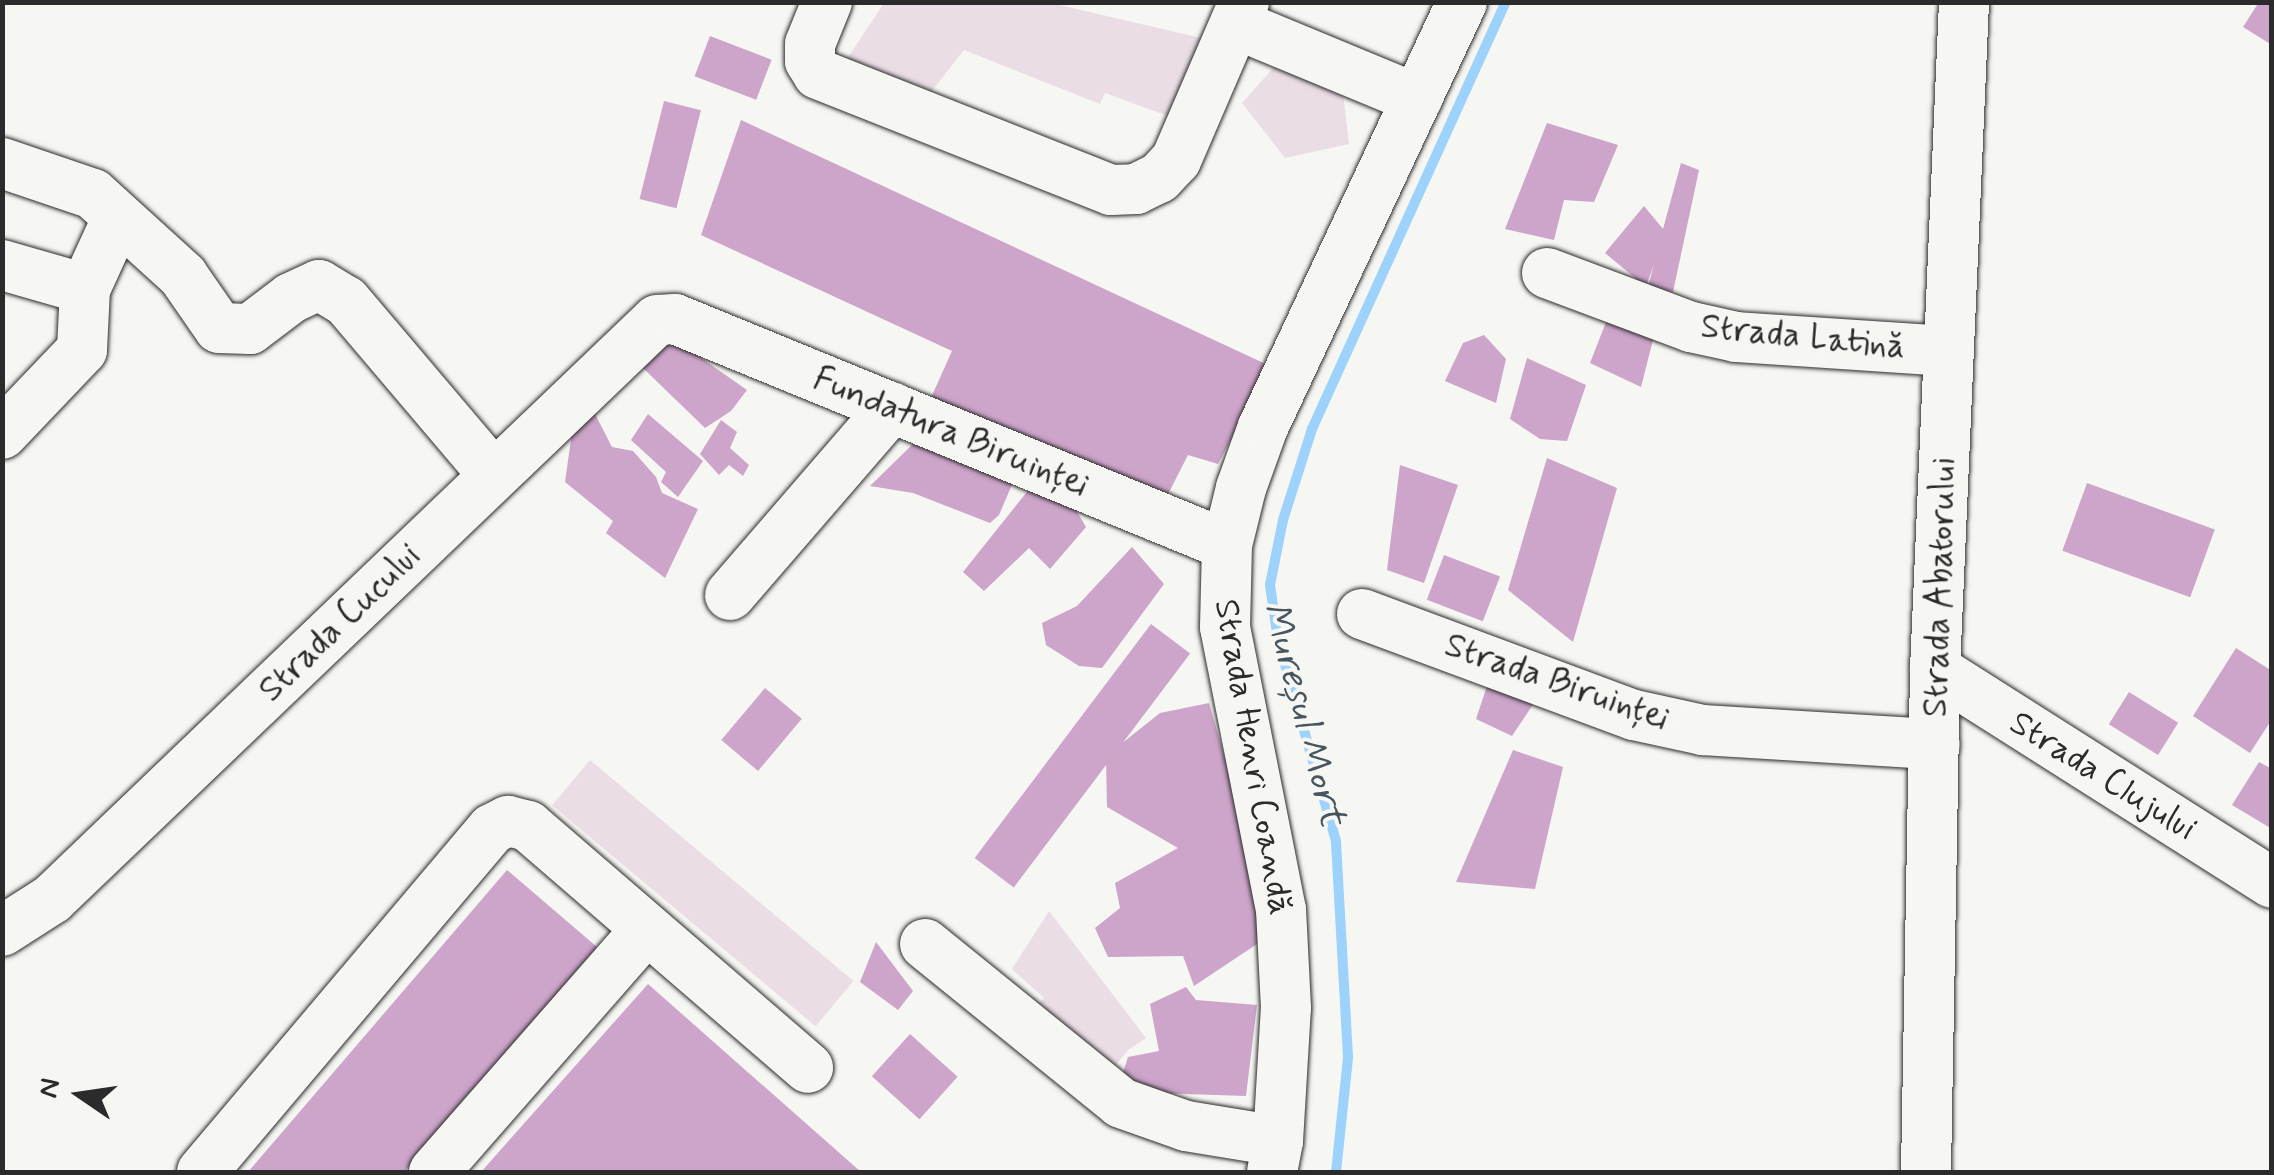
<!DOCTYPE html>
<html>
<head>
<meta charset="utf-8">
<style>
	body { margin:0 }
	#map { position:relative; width:2274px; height:1175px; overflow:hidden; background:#f6f6f2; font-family:Mynerve,sans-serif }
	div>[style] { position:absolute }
	.built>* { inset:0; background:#eadde6; transform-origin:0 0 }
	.stream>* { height:10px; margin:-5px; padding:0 5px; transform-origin:5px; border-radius:5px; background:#9cd2fb }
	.building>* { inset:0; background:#cda4ca; transform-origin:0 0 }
	.roads { filter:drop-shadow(0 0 2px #2b2b2b) drop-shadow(0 0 2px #2b2b2b) }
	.minor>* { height:50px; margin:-25px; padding:0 25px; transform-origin:25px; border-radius:25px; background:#f6f6f2 }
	span { translate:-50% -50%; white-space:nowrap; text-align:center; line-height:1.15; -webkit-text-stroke:8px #f6f6f2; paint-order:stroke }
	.street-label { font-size:35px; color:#2b2b2b }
	.water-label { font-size:38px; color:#47555f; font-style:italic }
	.frame { position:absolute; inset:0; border:5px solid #2b2b2b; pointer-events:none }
	.north { position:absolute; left:30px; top:1045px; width:100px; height:100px; -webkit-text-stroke:8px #f6f6f2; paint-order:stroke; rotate:283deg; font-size:28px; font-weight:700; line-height:40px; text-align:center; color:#2b2b2b }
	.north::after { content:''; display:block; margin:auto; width:35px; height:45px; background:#2b2b2b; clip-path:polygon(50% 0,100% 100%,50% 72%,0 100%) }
</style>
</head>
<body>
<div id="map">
	<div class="built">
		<div style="clip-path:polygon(884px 3px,1051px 3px,1201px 38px,1168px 116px,1105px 93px,1100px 104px,964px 50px,924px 101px,843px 65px)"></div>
		<div style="clip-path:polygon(1274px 67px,1341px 76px,1349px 144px,1285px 158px,1242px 103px)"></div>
		<div style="left:590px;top:760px;width:344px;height:59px;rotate:40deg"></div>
		<div style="clip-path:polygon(1049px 911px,1146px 1038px,1128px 1050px,1102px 1082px,1023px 1019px,1044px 998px,1012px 969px)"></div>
	</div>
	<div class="stream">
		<div style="left:1336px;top:1172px;width:116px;rotate:-84deg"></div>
		<div style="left:1348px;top:1057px;width:216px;rotate:-93.2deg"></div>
		<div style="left:1336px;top:841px;width:209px;rotate:-106.1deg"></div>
		<div style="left:1278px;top:640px;width:56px;rotate:-98.3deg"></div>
		<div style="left:1270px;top:585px;width:66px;rotate:-78.7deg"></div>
		<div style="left:1283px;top:520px;width:96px;rotate:-72.3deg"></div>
		<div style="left:1312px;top:429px;width:469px;rotate:-65.6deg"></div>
	</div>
	<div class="building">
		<div style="clip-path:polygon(2259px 2px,2272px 2px,2272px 45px,2243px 27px)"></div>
		<div style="left:710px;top:36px;width:66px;height:43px;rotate:21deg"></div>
		<div style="left:664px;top:101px;width:38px;height:101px;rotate:14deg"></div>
		<div style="clip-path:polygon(741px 120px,1270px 366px,1218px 464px,1188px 455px,1164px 502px,930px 400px,952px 351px,701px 235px)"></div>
		<div style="clip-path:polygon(1547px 123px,1618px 145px,1594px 202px,1564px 200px,1554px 240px,1505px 229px)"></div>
		<div style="clip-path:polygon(1681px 163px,1699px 170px,1673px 292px,1648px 287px,1654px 264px,1646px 287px,1605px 253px,1644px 206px,1663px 229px)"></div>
		<div style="clip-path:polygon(1608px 317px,1654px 336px,1641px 387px,1590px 363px)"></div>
		<div style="clip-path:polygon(667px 334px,747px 390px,731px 411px,705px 428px,643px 368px)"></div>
		<div style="clip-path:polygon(1484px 335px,1506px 359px,1496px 403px,1445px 381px,1463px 343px)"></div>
		<div style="clip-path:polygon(1527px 358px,1586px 385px,1567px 441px,1540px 439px,1510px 419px)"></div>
		<div style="clip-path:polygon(593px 410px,612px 447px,633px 451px,656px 477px,662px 493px,698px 509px,665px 578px,606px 533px,613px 521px,565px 482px,573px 425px)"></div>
		<div style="clip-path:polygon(648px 414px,703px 461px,678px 497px,661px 482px,666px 472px,631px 440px)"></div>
		<div style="clip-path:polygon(721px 420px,737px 432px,730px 448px,749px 465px,743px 476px,729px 465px,719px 475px,700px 454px)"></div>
		<div style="clip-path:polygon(920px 437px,1017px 473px,999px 515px,990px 523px,913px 493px,870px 486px)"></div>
		<div style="clip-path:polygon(1547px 458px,1617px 488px,1573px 642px,1508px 590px)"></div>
		<div style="clip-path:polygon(1400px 465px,1458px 485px,1424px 583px,1387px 570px)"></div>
		<div style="clip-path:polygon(1034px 483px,1062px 486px,1086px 527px,1050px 569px,1029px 548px,984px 591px,963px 572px)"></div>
		<div style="left:2087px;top:483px;width:136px;height:72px;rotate:20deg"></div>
		<div style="clip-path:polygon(1132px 547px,1164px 584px,1102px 668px,1079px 666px,1046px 645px,1042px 623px,1077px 606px)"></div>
		<div style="left:1444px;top:555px;width:60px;height:48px;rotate:21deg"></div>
		<div style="left:1151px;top:624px;width:49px;height:293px;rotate:37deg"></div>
		<div style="clip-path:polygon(2236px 648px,2272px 671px,2272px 719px,2250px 753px,2193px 716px)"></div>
		<div style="clip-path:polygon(1489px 680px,1538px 697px,1512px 736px,1476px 719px)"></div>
		<div style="left:765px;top:688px;width:48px;height:68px;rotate:40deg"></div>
		<div style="left:2129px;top:692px;width:58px;height:38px;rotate:32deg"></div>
		<div style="clip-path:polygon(1209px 703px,1275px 932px,1194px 986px,1183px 956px,1108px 957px,1095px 928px,1120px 908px,1115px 883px,1178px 848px,1107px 807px,1106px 756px,1160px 713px)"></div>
		<div style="clip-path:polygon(1513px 750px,1563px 767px,1535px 889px,1456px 882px)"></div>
		<div style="clip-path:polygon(2259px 762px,2272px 769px,2272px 829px,2232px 805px)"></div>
		<div style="clip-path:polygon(507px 870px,597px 947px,404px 1172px,248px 1172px)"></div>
		<div style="clip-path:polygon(876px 942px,913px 991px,898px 1010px,860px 982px)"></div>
		<div style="clip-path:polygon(648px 984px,861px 1172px,481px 1172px)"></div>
		<div style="clip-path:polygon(1186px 987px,1196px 1000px,1257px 1005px,1246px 1096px,1155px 1093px,1119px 1085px,1128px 1057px,1159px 1051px,1150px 1004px)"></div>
		<div style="left:910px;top:1034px;width:64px;height:57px;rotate:42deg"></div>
	</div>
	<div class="roads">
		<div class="minor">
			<div style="left:827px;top:2px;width:45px;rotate:112deg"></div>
			<div style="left:810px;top:44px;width:17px;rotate:90deg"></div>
			<div style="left:810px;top:61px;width:15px;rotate:58deg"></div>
			<div style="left:818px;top:74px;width:315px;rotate:21.6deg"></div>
			<div style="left:1111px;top:190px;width:25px;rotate:-2deg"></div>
			<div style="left:1136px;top:189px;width:25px;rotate:-26deg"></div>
			<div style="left:1159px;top:178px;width:25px;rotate:-47deg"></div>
			<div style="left:1176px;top:160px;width:172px;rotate:-66.7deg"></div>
			<div style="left:1236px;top:24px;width:196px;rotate:22.5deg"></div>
			<div style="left:2px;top:163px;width:96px;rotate:18.8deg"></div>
			<div style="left:93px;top:194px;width:122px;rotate:42.3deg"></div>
			<div style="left:183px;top:276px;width:63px;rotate:55.3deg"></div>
			<div style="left:219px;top:328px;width:31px;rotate:2deg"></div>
			<div style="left:250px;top:329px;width:51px;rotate:-37.1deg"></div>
			<div style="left:291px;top:298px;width:31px;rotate:-25deg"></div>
			<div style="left:319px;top:285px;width:31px;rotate:31deg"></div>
			<div style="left:346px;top:301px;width:226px;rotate:49.7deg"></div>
			<div style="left:2px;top:265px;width:86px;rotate:16.1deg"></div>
			<div style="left:1547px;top:273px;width:154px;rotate:20.6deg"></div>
			<div style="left:1691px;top:327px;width:46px;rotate:12.5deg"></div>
			<div style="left:1736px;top:337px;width:213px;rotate:3.8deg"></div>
			<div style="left:2px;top:434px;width:116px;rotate:-46.4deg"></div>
			<div style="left:82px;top:350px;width:61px;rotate:-87.2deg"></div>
			<div style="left:85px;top:289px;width:79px;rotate:-65.4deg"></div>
			<div style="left:730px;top:595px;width:248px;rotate:-49.2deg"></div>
			<div style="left:1362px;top:614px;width:290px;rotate:20.4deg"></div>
			<div style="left:1634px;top:715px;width:71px;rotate:12.3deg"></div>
			<div style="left:1703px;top:730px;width:232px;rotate:3.5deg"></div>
			<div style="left:1935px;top:669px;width:399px;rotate:32.4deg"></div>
			<div style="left:2px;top:931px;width:59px;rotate:-32.6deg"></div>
			<div style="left:52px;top:899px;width:837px;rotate:-43.74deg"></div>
			<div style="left:657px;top:320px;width:18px;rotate:-3deg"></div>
			<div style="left:675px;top:319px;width:596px;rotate:22.27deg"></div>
			<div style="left:925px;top:944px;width:252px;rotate:39deg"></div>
			<div style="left:1121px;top:1103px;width:69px;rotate:19.5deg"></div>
			<div style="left:1186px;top:1126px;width:93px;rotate:9.3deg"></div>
			<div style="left:202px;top:1172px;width:449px;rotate:-49.8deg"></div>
			<div style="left:492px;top:829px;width:18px;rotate:-27deg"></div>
			<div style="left:508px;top:821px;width:21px;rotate:14deg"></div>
			<div style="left:528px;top:826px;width:370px;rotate:40.8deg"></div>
			<div style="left:434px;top:1172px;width:323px;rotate:-48.8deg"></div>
			<div style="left:1272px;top:1172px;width:32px;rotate:-79deg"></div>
			<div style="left:1278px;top:1141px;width:133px;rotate:-86.6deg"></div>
			<div style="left:1286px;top:1008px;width:98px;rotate:-92.9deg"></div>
			<div style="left:1281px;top:910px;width:288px;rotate:-101.2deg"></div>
			<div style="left:1225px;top:627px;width:82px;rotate:-88.6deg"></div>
			<div style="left:1227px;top:545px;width:59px;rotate:-76.2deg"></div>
			<div style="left:1241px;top:488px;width:65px;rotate:-70.2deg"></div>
			<div style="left:1263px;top:427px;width:469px;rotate:-64.9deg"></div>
			<div style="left:1926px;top:1172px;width:503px;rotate:-88.97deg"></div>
			<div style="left:1935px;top:669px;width:668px;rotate:-87.51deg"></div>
		</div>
	</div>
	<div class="street-label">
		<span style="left:1803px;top:337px;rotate:6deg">Strada Latină</span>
		<span style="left:951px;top:432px;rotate:22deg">Fundatura Biruinței</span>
		<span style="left:1940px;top:587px;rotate:-88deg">Strada Abatorului</span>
		<span style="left:340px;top:623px;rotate:-44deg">Strada Cucului</span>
		<span style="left:1557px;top:682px;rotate:19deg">Strada Biruinței</span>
		<span style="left:1253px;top:757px;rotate:80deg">Strada Henri Coandă</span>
		<span style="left:2103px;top:776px;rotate:32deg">Strada Clujului</span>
	</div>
	<div class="water-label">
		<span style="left:1303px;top:714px;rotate:75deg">Mureșul Mort</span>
	</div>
	<div class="frame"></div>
	<div class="north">N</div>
</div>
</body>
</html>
